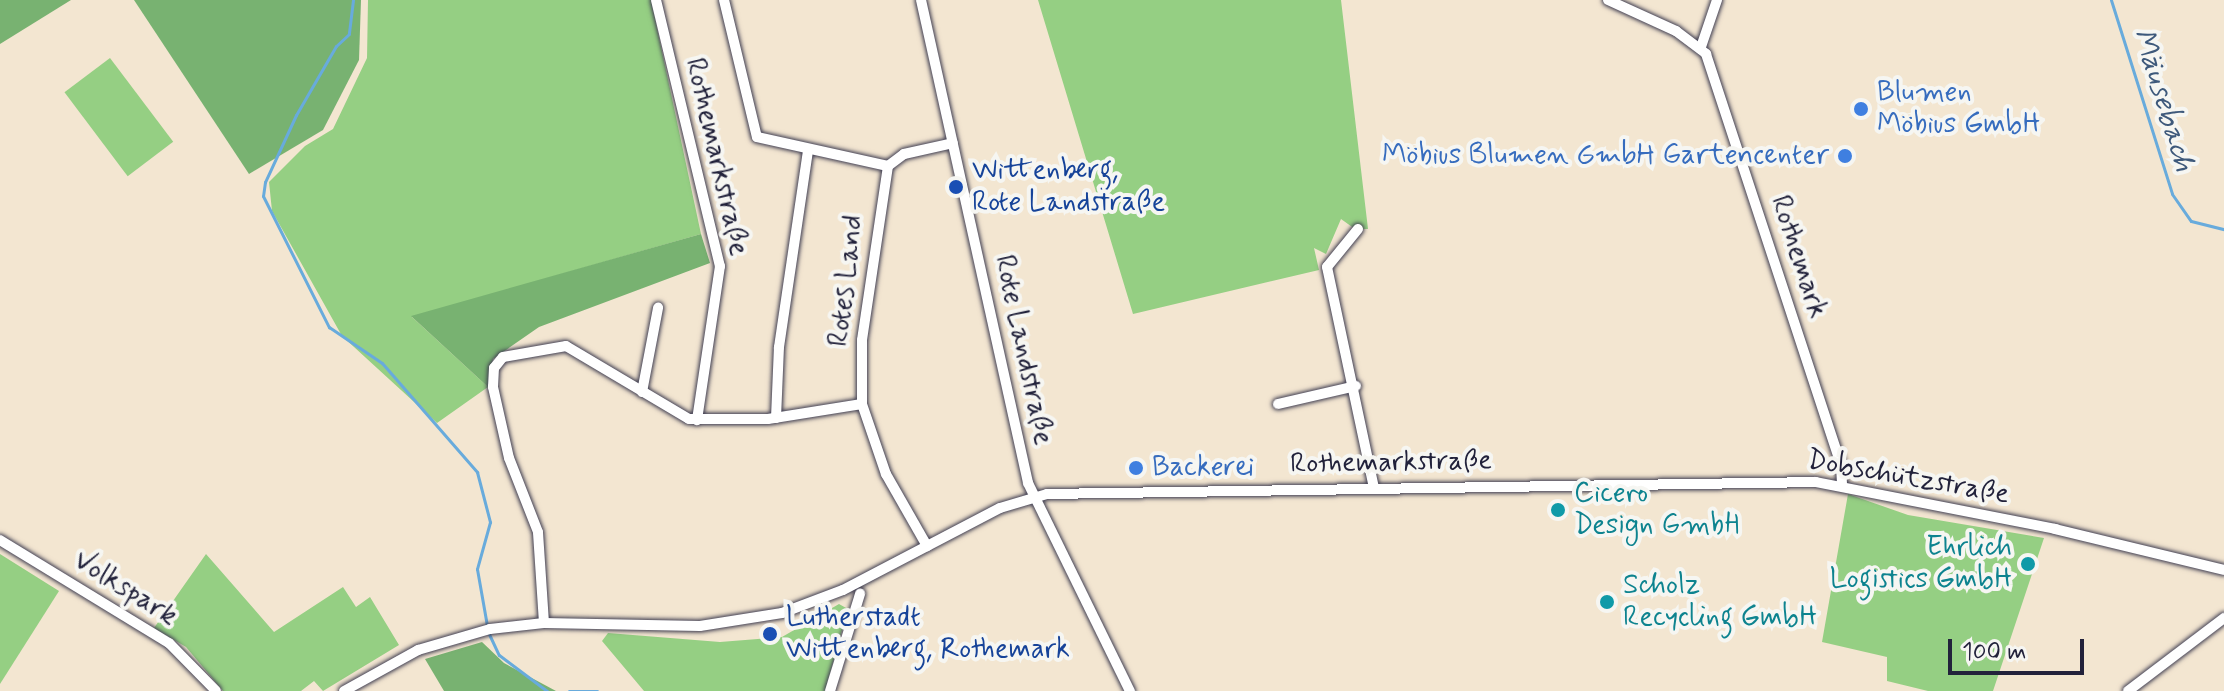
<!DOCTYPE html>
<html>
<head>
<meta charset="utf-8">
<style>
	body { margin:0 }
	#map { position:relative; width:2224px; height:691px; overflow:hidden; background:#f3e6d1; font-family:Mynerve,sans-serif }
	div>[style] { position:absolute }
	.green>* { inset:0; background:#95cf83; transform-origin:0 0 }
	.forest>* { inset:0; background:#78b271 }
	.stream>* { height:3px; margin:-1.5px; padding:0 1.5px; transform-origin:1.5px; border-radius:1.5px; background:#68abdc }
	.roads { filter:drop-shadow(0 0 2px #413f52) drop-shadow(0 0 2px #413f52) }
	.minor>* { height:10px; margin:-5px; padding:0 5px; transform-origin:5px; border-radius:5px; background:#fff }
	.dots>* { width:22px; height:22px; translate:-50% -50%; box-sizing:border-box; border:4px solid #f6f6f2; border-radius:50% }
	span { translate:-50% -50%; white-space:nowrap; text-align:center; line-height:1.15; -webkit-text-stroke:8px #f6f6f2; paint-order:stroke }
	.shop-label { font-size:28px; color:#366cbe }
	.left { translate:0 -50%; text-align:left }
	.right { translate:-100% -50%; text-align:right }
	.street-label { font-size:28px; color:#22223b }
	.transit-label { font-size:28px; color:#164399 }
	.culture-label { font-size:28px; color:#0d838f }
	.water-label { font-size:30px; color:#3e597b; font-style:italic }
	.scale { position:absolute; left:1948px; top:639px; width:136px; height:36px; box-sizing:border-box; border:4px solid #22223b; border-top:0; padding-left:10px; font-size:24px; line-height:28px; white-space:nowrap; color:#22223b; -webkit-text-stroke:6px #f6f6f2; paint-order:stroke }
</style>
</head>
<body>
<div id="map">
	<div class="green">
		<div style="clip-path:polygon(368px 0,651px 0,701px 234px,412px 317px,488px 387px,437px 423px,342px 336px,272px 211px,269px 182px,305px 146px,333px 129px,367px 58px)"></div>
		<div style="clip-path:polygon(1038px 0,1341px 0,1368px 229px,1355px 229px,1341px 219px,1326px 254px,1314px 248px,1319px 270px,1133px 314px)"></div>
		<div style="left:110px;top:58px;width:105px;height:57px;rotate:53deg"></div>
		<div style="clip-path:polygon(1848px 494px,1908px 515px,2044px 538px,1993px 691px,1928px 691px,1887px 681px,1887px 657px,1822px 642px)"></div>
		<div style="clip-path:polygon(0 554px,59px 591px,0 684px)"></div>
		<div style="clip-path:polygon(206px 554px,274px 632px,343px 587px,356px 607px,370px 597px,399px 645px,323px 691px,314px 681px,301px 691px,223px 691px,186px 647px,154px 628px)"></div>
		<div style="clip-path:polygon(839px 604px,848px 609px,825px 691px,644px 691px,602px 641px,608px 633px,720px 642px,782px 637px)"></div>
	</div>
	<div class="forest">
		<div style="clip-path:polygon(0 0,71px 0,0 44px)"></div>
		<div style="clip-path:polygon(134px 0,361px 0,359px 60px,323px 130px,249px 174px)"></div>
		<div style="clip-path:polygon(701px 234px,710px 263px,539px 327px,493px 359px,488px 387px,411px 316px)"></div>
		<div style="clip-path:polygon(482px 642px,504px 663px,556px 691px,444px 691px,425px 659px)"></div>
	</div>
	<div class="stream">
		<div style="left:353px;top:0;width:34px;rotate:97deg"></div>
		<div style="left:349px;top:34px;width:18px;rotate:137deg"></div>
		<div style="left:336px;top:46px;width:80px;rotate:120.1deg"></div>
		<div style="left:296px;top:115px;width:74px;rotate:114.8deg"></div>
		<div style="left:265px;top:182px;width:14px;rotate:98deg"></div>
		<div style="left:263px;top:196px;width:147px;rotate:63.3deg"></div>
		<div style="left:329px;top:327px;width:64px;rotate:34.2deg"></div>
		<div style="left:382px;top:363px;width:145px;rotate:48.9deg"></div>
		<div style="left:477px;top:472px;width:52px;rotate:75.4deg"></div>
		<div style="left:490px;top:522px;width:49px;rotate:105.5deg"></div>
		<div style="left:477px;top:569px;width:58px;rotate:80deg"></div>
		<div style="left:2111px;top:0;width:203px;rotate:72.5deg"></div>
		<div style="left:2172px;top:194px;width:33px;rotate:55deg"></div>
		<div style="left:2191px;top:221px;width:34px;rotate:14deg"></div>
		<div style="left:489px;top:634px;width:23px;rotate:65deg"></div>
		<div style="left:499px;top:655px;width:60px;rotate:36.9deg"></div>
		<div style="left:569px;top:691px;width:28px"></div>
	</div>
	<div class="roads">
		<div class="minor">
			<div style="left:656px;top:0;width:274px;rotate:76.5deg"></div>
			<div style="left:720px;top:266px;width:156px;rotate:98.5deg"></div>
			<div style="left:724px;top:0;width:141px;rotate:76.5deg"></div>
			<div style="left:757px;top:137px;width:134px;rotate:12.5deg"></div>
			<div style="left:888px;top:166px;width:20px;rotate:-37deg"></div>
			<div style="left:904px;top:154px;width:50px;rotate:-12.7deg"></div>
			<div style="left:921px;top:0;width:495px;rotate:77.5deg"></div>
			<div style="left:1028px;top:483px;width:232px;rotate:63.9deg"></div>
			<div style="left:1608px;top:0;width:75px;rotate:24.5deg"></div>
			<div style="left:1676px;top:31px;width:38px;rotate:37deg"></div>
			<div style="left:1706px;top:54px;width:433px;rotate:71.8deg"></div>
			<div style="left:1841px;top:465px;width:20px;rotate:87deg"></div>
			<div style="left:1701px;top:47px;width:50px;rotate:-71.2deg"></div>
			<div style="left:888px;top:166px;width:176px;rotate:98.5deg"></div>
			<div style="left:862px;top:340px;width:64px;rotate:90deg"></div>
			<div style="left:862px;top:404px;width:74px;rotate:71.1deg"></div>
			<div style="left:886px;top:474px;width:83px;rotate:60.3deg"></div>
			<div style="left:1358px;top:229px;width:49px;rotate:129.2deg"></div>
			<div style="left:1327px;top:267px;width:226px;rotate:78deg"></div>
			<div style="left:642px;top:392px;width:86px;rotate:-79.2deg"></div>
			<div style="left:1278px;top:404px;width:80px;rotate:-13deg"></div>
			<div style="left:776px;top:418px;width:71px;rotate:-87.6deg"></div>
			<div style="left:779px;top:347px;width:198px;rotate:-81.6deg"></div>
			<div style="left:0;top:540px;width:198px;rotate:31.4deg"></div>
			<div style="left:169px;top:643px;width:67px;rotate:45.6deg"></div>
			<div style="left:544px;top:623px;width:91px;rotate:-93.8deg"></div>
			<div style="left:538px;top:532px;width:79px;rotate:-111.4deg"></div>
			<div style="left:509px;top:458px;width:73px;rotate:-102.7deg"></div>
			<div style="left:493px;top:387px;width:19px;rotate:-87deg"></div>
			<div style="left:494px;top:368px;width:14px;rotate:-51deg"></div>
			<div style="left:503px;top:357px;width:64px;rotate:-9.9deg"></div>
			<div style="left:566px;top:346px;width:143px;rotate:30.7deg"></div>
			<div style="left:689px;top:419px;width:79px"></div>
			<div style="left:768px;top:419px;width:95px;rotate:-9.1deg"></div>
			<div style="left:344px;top:691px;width:85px;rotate:-29deg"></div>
			<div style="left:418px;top:650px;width:75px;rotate:-16.3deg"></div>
			<div style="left:490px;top:629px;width:54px;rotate:-6.3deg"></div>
			<div style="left:544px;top:623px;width:156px;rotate:1.1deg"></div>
			<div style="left:700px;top:626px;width:83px;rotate:-9deg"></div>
			<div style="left:782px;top:613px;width:65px;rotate:-20.7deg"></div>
			<div style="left:843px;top:590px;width:177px;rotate:-27.6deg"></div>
			<div style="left:1000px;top:508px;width:49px;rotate:-16.6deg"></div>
			<div style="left:1047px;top:494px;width:769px;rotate:-0.89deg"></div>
			<div style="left:1816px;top:482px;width:244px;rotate:11.1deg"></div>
			<div style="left:2055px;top:529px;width:174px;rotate:13.6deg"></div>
			<div style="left:830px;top:691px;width:102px;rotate:-72.8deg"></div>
			<div style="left:2128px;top:691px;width:121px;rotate:-37.2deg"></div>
		</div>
	</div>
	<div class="dots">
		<div style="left:1861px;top:109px;background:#3f7fe0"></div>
		<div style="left:1845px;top:156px;background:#3f7fe0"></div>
		<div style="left:956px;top:187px;background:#1a4fb4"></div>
		<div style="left:1136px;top:468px;background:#3f7fe0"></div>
		<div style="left:1558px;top:510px;background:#0f9aa8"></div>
		<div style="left:2028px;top:564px;background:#0f9aa8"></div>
		<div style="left:1607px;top:602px;background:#0f9aa8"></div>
		<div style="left:770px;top:634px;background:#1a4fb4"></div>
	</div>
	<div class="shop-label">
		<span class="left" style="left:1877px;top:109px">Blumen<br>Möbius GmbH</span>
		<span class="right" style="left:1829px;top:156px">Möbius Blumen GmbH Gartencenter</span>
		<span class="left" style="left:1152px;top:468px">Backerei</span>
	</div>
	<div class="street-label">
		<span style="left:716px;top:157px;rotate:77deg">Rothemarkstraße</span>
		<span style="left:1798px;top:257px;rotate:72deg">Rothemark</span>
		<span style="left:847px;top:281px;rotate:-83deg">Rotes Land</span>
		<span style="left:1023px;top:350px;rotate:78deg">Rote Landstraße</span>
		<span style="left:1391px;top:463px;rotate:-1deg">Rothemarkstraße</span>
		<span style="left:1908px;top:478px;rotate:10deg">Dobschützstraße</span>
		<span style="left:125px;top:589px;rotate:32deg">Volkspark</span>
	</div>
	<div class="transit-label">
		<span class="left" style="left:972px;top:187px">Wittenberg,<br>Rote Landstraße</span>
		<span class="left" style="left:786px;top:634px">Lutherstadt<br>Wittenberg, Rothemark</span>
	</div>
	<div class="culture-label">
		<span class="left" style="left:1574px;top:510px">Cicero<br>Design GmbH</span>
		<span class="right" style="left:2012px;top:564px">Ehrlich<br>Logistics GmbH</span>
		<span class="left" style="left:1623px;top:602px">Scholz<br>Recycling GmbH</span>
	</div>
	<div class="water-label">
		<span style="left:2163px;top:100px;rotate:73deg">Mäusebach</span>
	</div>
	<div class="scale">100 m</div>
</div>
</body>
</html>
